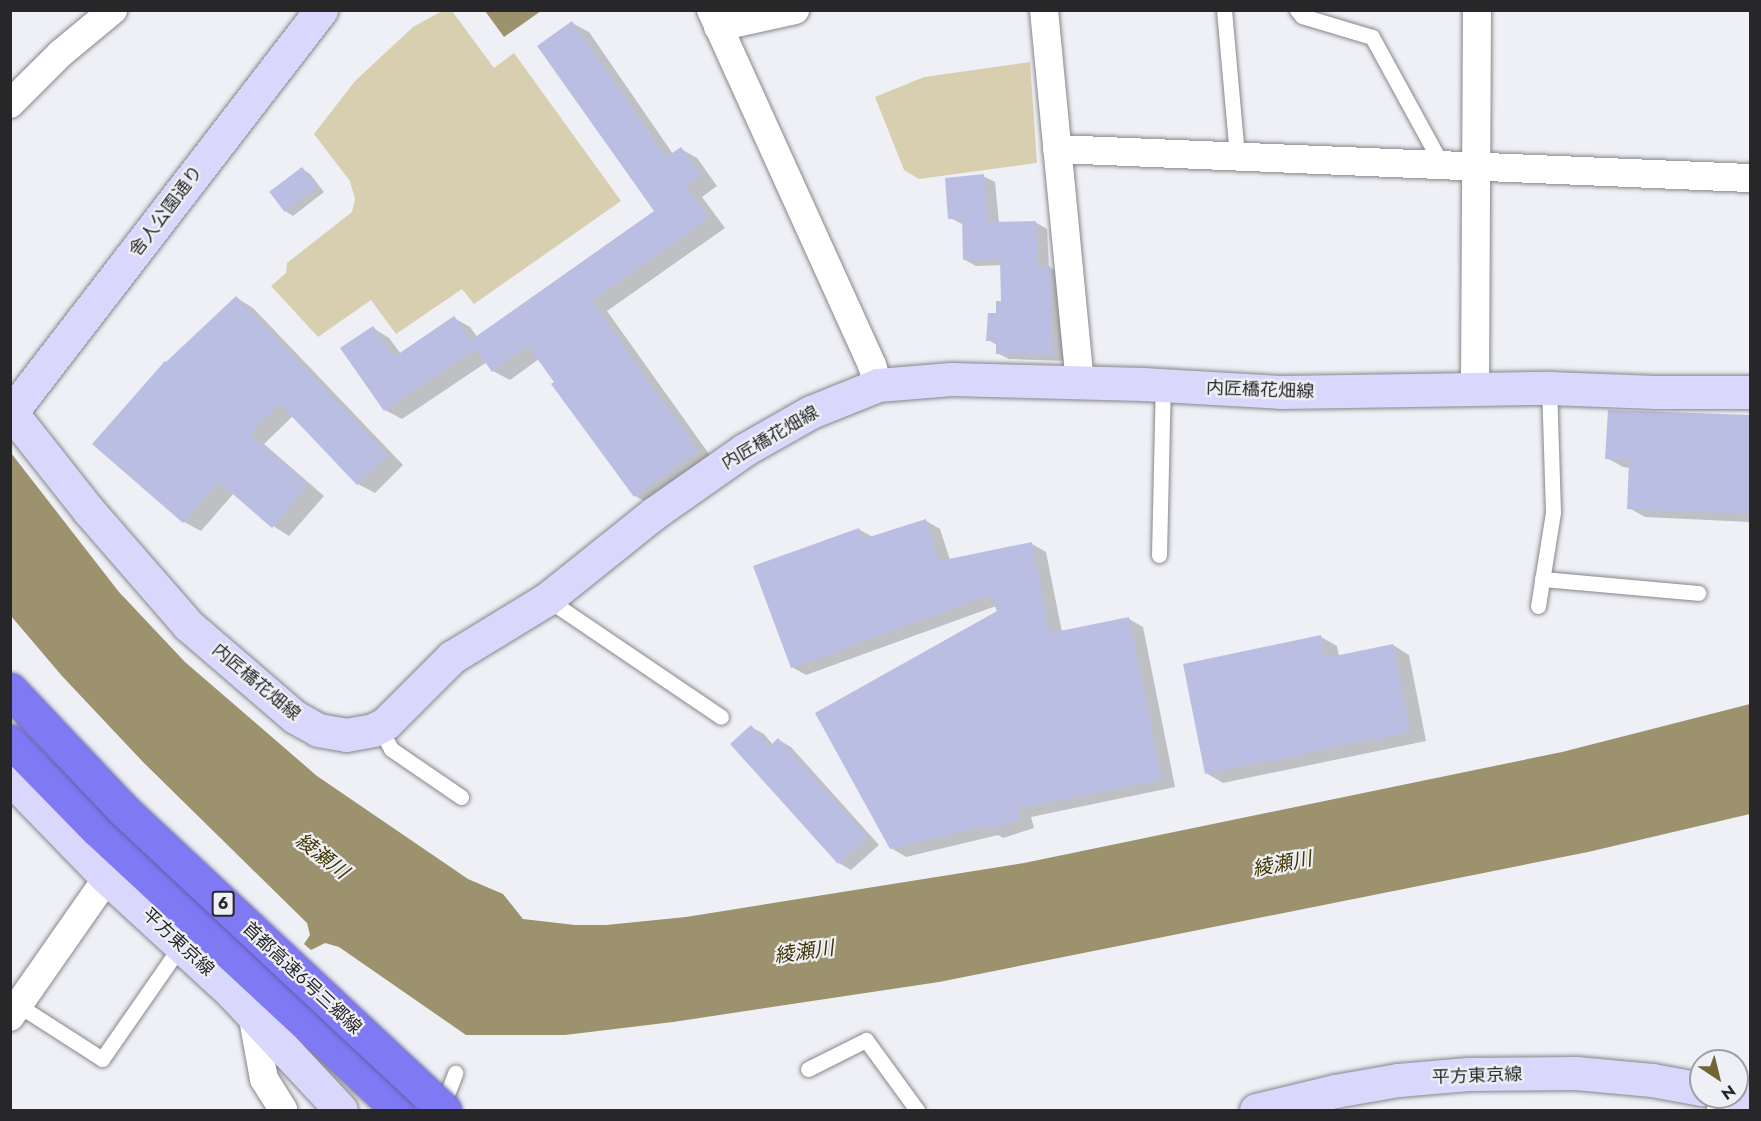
<!DOCTYPE html>
<html>
<head>
<meta charset="utf-8">
<style>
	body { margin:0 }
	#map { position:relative; width:1761px; height:1121px; overflow:hidden; background:#eff0f5; font-family:Jost,"Noto Sans JP",sans-serif }
	div>[style] { position:absolute }
	.green>* { inset:0; background:#d7cfb0 }
	.water>* { inset:0; background:#9c936e }
	.shadow>* { inset:0; background:#0003 }
	.building>* { inset:0; background:#bbbee3; transform-origin:0 0 }
	.roads { filter:drop-shadow(0 0 2px #86868b) drop-shadow(0 0 2px #86868b) }
	.service>* { height:15px; margin:-7.5px; padding:0 7.5px; transform-origin:7.5px; border-radius:7.5px; background:#fff }
	.minor>* { height:28px; margin:-14px; padding:0 14px; transform-origin:14px; border-radius:14px; background:#fff }
	.secondary>* { height:33px; margin:-16.5px; padding:0 16.5px; transform-origin:16.5px; border-radius:16.5px; background:#d9d7fc }
	.motorway>* { height:33px; margin:-16.5px; padding:0 16.5px; transform-origin:16.5px; border-radius:16.5px; background:#8079f4 }
	.bridges { filter:drop-shadow(0 0 2px #615cad) drop-shadow(0 0 2px #615cad) }
	.motorway-bridge>* { height:33px; margin:-16.5px; padding:0 16.5px; transform-origin:16.5px; border-radius:16.5px; background:#8079f4 }
	span { translate:-50% -50%; white-space:nowrap; text-align:center; line-height:1.15; -webkit-text-stroke:4.5px #eff0f5; paint-order:stroke }
	.shield-label span { padding:2px 4px; background:#eff0f5; border:2px solid; border-radius:4px; -webkit-text-stroke-width:0 }
	.shield-label { font-size:16px; color:#272729; font-weight:700 }
	.street-label { font-size:18px; color:#272729 }
	.water-label { font-size:20px; color:#403502; font-style:italic }
	.frame { position:absolute; inset:0; border:12px solid #272729; pointer-events:none }
	.north { position:absolute; left:1689px; top:1049px; width:60px; height:60px; box-sizing:border-box; background:#eff0f5; border:2px solid #9fa0a3; border-radius:50%; rotate:145deg; font-size:16px; font-weight:700; line-height:24px; text-align:center; color:#272729 }
	.north::after { content:''; display:block; margin:auto; width:21px; height:27px; background:#716532; clip-path:polygon(50% 0,100% 100%,50% 72%,0 100%) }
</style>
</head>
<body>
<div id="map">
	<div class="green">
		<div style="clip-path:polygon(444px 10px,452px 11px,494px 68px,514px 53px,621px 201px,474px 304px,462px 289px,396px 334px,371px 300px,318px 337px,271px 286px,286px 273px,287px 263px,352px 212px,355px 199px,350px 181px,314px 134px,355px 81px,413px 27px)"></div>
		<div style="clip-path:polygon(1030px 62px,1037px 163px,919px 179px,904px 170px,875px 97px,924px 77px)"></div>
	</div>
	<div class="water">
		<div style="clip-path:polygon(485px 11px,541px 11px,504px 37px)"></div>
		<div style="clip-path:polygon(11px 453px,119px 592px,185px 662px,317px 776px,468px 879px,503px 894px,523px 919px,575px 925px,606px 925px,686px 917px,1024px 863px,1562px 752px,1750px 704px,1750px 814px,1588px 852px,939px 982px,673px 1022px,565px 1035px,466px 1035px,339px 947px,325px 943px,311px 950px,304px 944px,310px 935px,307px 923px,143px 762px,62px 676px,11px 616px)"></div>
	</div>
	<div class="shadow">
		<div style="clip-path:polygon(572px 23px,589px 32px,673px 154px,681px 149px,697px 158px,717px 186px,702px 197px,725px 228px,607px 311px,714px 461px,652px 505px,635px 496px,539px 359px,510px 380px,493px 371px,487px 362px,402px 419px,385px 410px,373px 328px,389px 338px,401px 354px,454px 318px,470px 327px,478px 338px,656px 211px)"></div>
		<div style="clip-path:polygon(302px 169px,310px 174px,324px 192px,293px 216px,285px 211px)"></div>
		<div style="clip-path:polygon(983px 176px,995px 182px,999px 223px,1035px 222px,1047px 229px,1049px 267px,1062px 274px,1064px 361px,1009px 359px,997px 353px,997px 345px,988px 340px,1003px 302px,1002px 265px,976px 266px,965px 260px,964px 225px,950px 218px)"></div>
		<div style="clip-path:polygon(237px 298px,253px 308px,403px 465px,375px 493px,358px 484px,293px 416px,264px 444px,324px 496px,289px 536px,273px 526px,234px 493px,201px 531px,184px 522px,94px 444px,167px 364px)"></div>
		<div style="clip-path:polygon(1609px 411px,1750px 417px,1750px 522px,1645px 517px,1629px 508px,1630px 468px,1623px 467px,1607px 458px)"></div>
		<div style="clip-path:polygon(926px 521px,940px 529px,950px 560px,1032px 544px,1046px 552px,1062px 632px,1129px 619px,1143px 627px,1175px 787px,1031px 817px,1034px 828px,1003px 838px,998px 835px,906px 857px,891px 848px,999px 612px,996px 606px,806px 675px,792px 667px,858px 529px,873px 537px)"></div>
		<div style="clip-path:polygon(1321px 637px,1337px 646px,1339px 656px,1393px 645px,1409px 655px,1426px 741px,1223px 783px,1206px 773px)"></div>
		<div style="clip-path:polygon(751px 727px,764px 734px,773px 745px,779px 740px,791px 747px,879px 845px,851px 870px,839px 863px)"></div>
	</div>
	<div class="building">
		<div style="clip-path:polygon(572px 21px,666px 157px,681px 147px,701px 176px,686px 187px,709px 218px,592px 301px,698px 451px,634px 497px,551px 384px,554px 382px,528px 346px,492px 372px,476px 349px,384px 411px,340px 348px,373px 326px,394px 357px,454px 316px,471px 340px,654px 211px,537px 46px)"></div>
		<div style="left:302px;top:167px;width:25px;height:41px;rotate:53deg"></div>
		<div style="clip-path:polygon(984px 174px,988px 222px,1036px 221px,1038px 266px,1050px 266px,1053px 355px,996px 354px,996px 340px,986px 341px,988px 313px,996px 313px,996px 301px,1001px 301px,1000px 259px,963px 260px,962px 218px,948px 219px,945px 178px)"></div>
		<div style="clip-path:polygon(236px 296px,388px 455px,357px 485px,280px 404px,249px 434px,308px 485px,272px 528px,219px 482px,183px 523px,92px 444px,165px 361px,166px 362px)"></div>
		<div style="clip-path:polygon(1608px 410px,1750px 415px,1750px 514px,1627px 509px,1629px 460px,1605px 459px)"></div>
		<div style="clip-path:polygon(926px 519px,939px 561px,1032px 542px,1050px 633px,1129px 617px,1162px 780px,1017px 809px,1020px 820px,987px 830px,986px 826px,890px 849px,815px 713px,997px 611px,989px 595px,791px 668px,753px 566px,859px 528px,863px 539px)"></div>
		<div style="clip-path:polygon(1321px 635px,1325px 658px,1393px 644px,1411px 732px,1205px 774px,1183px 664px)"></div>
		<div style="clip-path:polygon(751px 725px,770px 746px,778px 738px,868px 837px,838px 864px,730px 744px)"></div>
	</div>
	<div class="roads">
		<div class="service">
			<div style="left:1224px;top:10px;width:147px;rotate:84.9deg"></div>
			<div style="left:1297px;top:10px;width:8px;rotate:50deg"></div>
			<div style="left:1302px;top:16px;width:73px;rotate:16.7deg"></div>
			<div style="left:1372px;top:37px;width:144px;rotate:61.3deg"></div>
			<div style="left:1159px;top:555px;width:170px;rotate:-88.7deg"></div>
			<div style="left:1542px;top:579px;width:157px;rotate:5.1deg"></div>
			<div style="left:547px;top:599px;width:210px;rotate:34.1deg"></div>
			<div style="left:1538px;top:606px;width:95px;rotate:-80.9deg"></div>
			<div style="left:1553px;top:512px;width:124px;rotate:-91.8deg"></div>
			<div style="left:379px;top:727px;width:25px;rotate:61deg"></div>
			<div style="left:391px;top:749px;width:85px;rotate:34.4deg"></div>
			<div style="left:18px;top:1005px;width:100px;rotate:32.7deg"></div>
			<div style="left:102px;top:1059px;width:140px;rotate:-55.2deg"></div>
			<div style="left:808px;top:1069px;width:65px;rotate:-26.6deg"></div>
			<div style="left:866px;top:1040px;width:87px;rotate:53.9deg"></div>
			<div style="left:441px;top:1110px;width:40px;rotate:-69deg"></div>
		</div>
		<div class="minor">
			<div style="left:711px;top:10px;width:390px;rotate:65.6deg"></div>
			<div style="left:872px;top:365px;width:21px;rotate:73deg"></div>
			<div style="left:1044px;top:10px;width:376px;rotate:84.5deg"></div>
			<div style="left:718px;top:27px;width:79px;rotate:-12.4deg"></div>
			<div style="left:10px;top:104px;width:71px;rotate:-45deg"></div>
			<div style="left:60px;top:54px;width:69px;rotate:-39.7deg"></div>
			<div style="left:1057px;top:149px;width:694px;rotate:2.4deg"></div>
			<div style="left:1475px;top:389px;width:379px;rotate:-89.7deg"></div>
			<div style="left:252px;top:1013px;width:67px;rotate:79.7deg"></div>
			<div style="left:264px;top:1079px;width:36px;rotate:58deg"></div>
			<div style="left:10px;top:1017px;width:169px;rotate:-55.1deg"></div>
			<div style="left:1721px;top:1110px;width:13px;rotate:-81deg"></div>
		</div>
		<div class="secondary">
			<div style="left:10px;top:411px;width:127px;rotate:51.7deg"></div>
			<div style="left:89px;top:511px;width:151px;rotate:49deg"></div>
			<div style="left:188px;top:625px;width:141px;rotate:40.7deg"></div>
			<div style="left:295px;top:717px;width:26px;rotate:29deg"></div>
			<div style="left:318px;top:730px;width:28px;rotate:10deg"></div>
			<div style="left:346px;top:735px;width:27px;rotate:-10deg"></div>
			<div style="left:373px;top:730px;width:15px;rotate:-28deg"></div>
			<div style="left:386px;top:723px;width:93px;rotate:-45deg"></div>
			<div style="left:452px;top:657px;width:111px;rotate:-31.4deg"></div>
			<div style="left:547px;top:599px;width:136px;rotate:-38.7deg"></div>
			<div style="left:653px;top:514px;width:111px;rotate:-35.1deg"></div>
			<div style="left:744px;top:450px;width:77px;rotate:-29.6deg"></div>
			<div style="left:811px;top:412px;width:72px;rotate:-21.9deg"></div>
			<div style="left:878px;top:385px;width:73px;rotate:-4.7deg"></div>
			<div style="left:951px;top:379px;width:192px;rotate:1.5deg"></div>
			<div style="left:1143px;top:384px;width:137px;rotate:3.3deg"></div>
			<div style="left:1280px;top:392px;width:269px;rotate:-0.9deg"></div>
			<div style="left:1549px;top:388px;width:106px;rotate:2.2deg"></div>
			<div style="left:1655px;top:392px;width:95px"></div>
			<div style="left:10px;top:414px;width:510px;rotate:-52.41deg"></div>
			<div style="left:10px;top:778px;width:139px;rotate:45.9deg"></div>
			<div style="left:107px;top:878px;width:168px;rotate:42.6deg"></div>
			<div style="left:231px;top:992px;width:161px;rotate:47deg"></div>
			<div style="left:1737px;top:1095px;width:13px;rotate:13deg"></div>
			<div style="left:1256px;top:1110px;width:81px;rotate:-13.5deg"></div>
			<div style="left:1335px;top:1091px;width:64px;rotate:-9.9deg"></div>
			<div style="left:1398px;top:1080px;width:70px;rotate:-4.9deg"></div>
			<div style="left:1468px;top:1074px;width:108px;rotate:-0.5deg"></div>
			<div style="left:1576px;top:1073px;width:76px;rotate:5.3deg"></div>
			<div style="left:1652px;top:1080px;width:50px;rotate:10.4deg"></div>
		</div>
		<div class="motorway">
			<div style="left:10px;top:741px;width:124px;rotate:45.7deg"></div>
			<div style="left:97px;top:830px;width:411px;rotate:42.9deg"></div>
		</div>
	</div>
	<div class="bridges">
		<div class="motorway-bridge">
			<div style="left:10px;top:690px;width:163px;rotate:46.7deg"></div>
			<div style="left:122px;top:809px;width:441px;rotate:43.1deg"></div>
		</div>
	</div>
	<div class="shield-label">
		<span style="left:223px;top:904px">6</span>
	</div>
	<div class="street-label">
		<span style="left:166px;top:211px;rotate:-53deg">舎人公園通り</span>
		<span style="left:1260px;top:390px;rotate:2deg">内匠橋花畑線</span>
		<span style="left:770px;top:438px;rotate:-30deg">内匠橋花畑線</span>
		<span style="left:256px;top:682px;rotate:40deg">内匠橋花畑線</span>
		<span style="left:178px;top:942px;rotate:43deg">平方東京線</span>
		<span style="left:302px;top:978px;rotate:43deg">首都高速6号三郷線</span>
		<span style="left:1477px;top:1076px;rotate:-2deg">平方東京線</span>
	</div>
	<div class="water-label">
		<span style="left:322px;top:856px;rotate:38deg">綾瀬川</span>
		<span style="left:1282px;top:864px;rotate:-11deg">綾瀬川</span>
		<span style="left:804px;top:952px;rotate:-8deg">綾瀬川</span>
	</div>
	<div class="frame"></div>
	<div class="north">N</div>
</div>
</body>
</html>
